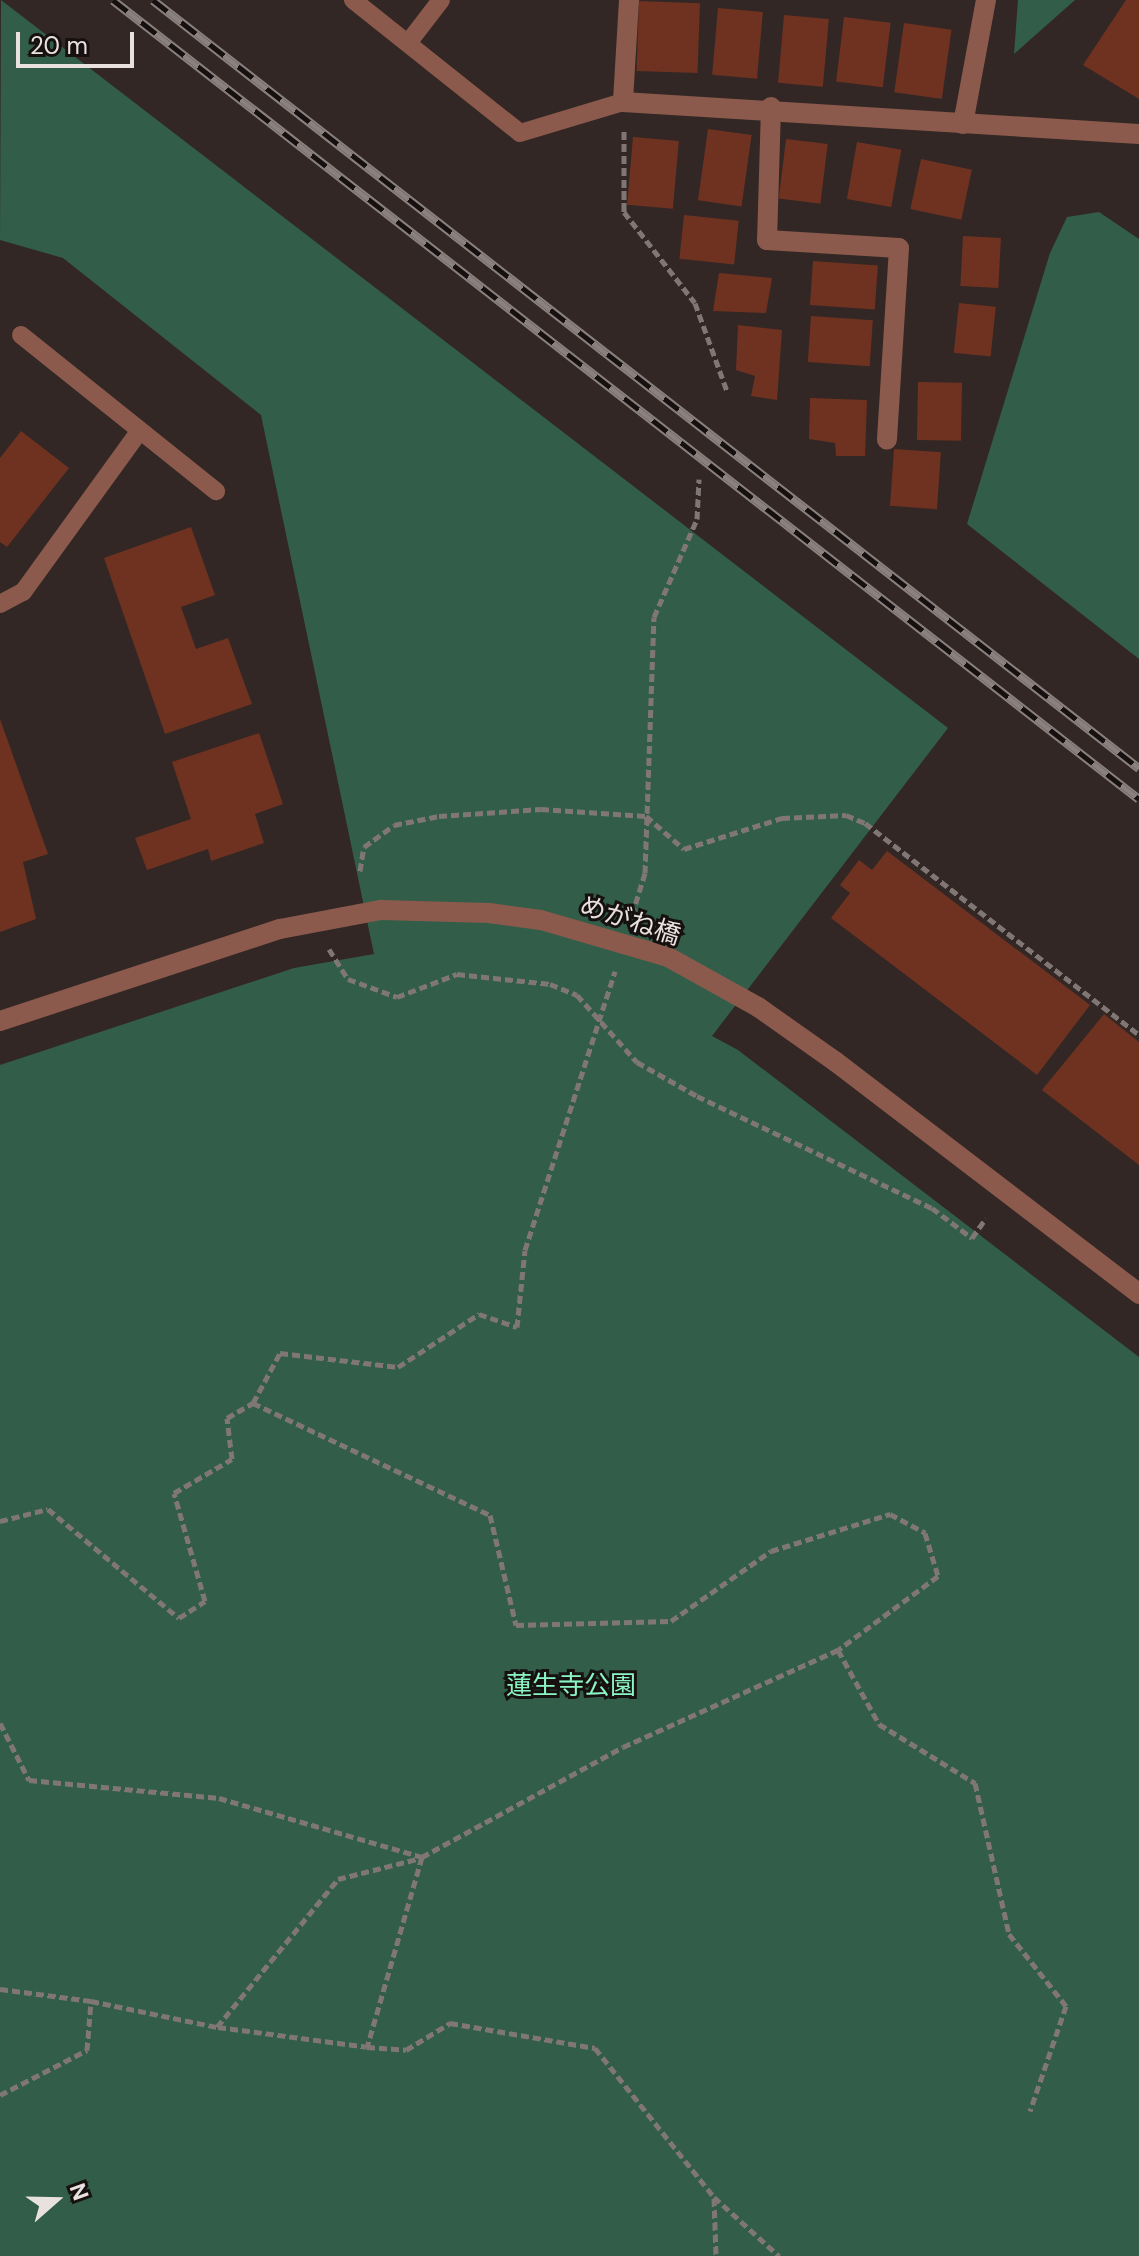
<!DOCTYPE html>
<html>
<head>
<meta charset="utf-8">
<style>
	body { margin:0 }
	#map { position:relative; width:1139px; height:2256px; overflow:hidden; background:#322724; font-family:"DM Sans","Noto Sans JP",sans-serif }
	div>[style] { position:absolute }
	.green>* { inset:0; background:#325d49 }
	.building>* { inset:0; background:#6f3221; transform-origin:0 0 }
	.path>* { height:5px; margin-top:-2.5px; transform-origin:0; background:repeating-linear-gradient(90deg,#807775 0 8px,transparent 0 12px) }
	.service>* { height:18px; margin:-9px; padding:0 9px; transform-origin:9px; border-radius:9px; background:#8b5a4c }
	.minor>* { height:20px; margin:-10px; padding:0 10px; transform-origin:10px; border-radius:10px; background:#8b5a4c }
	.tertiary>* { height:20px; margin:-10px; padding:0 10px; transform-origin:10px; border-radius:10px; background:#8b5a4c }
	.rail>* { height:9px; margin-top:-4.5px; transform-origin:0; background:repeating-linear-gradient(90deg,#161110 0 18px,#8a817e 0 36px); box-sizing:border-box; border-block:2px solid #8a817e }
	.tertiary-bridge>* { height:20px; margin:-10px; padding:0 10px; transform-origin:10px; border-radius:10px; background:#8b5a4c }
	span { translate:-50% -50%; white-space:nowrap; text-align:center; line-height:1.15; -webkit-text-stroke:6px #161110; paint-order:stroke }
	.street-label { font-size:26px; color:#e8e1df }
	.park-label { font-size:26px; color:#8af4c3 }
	.north { position:absolute; left:16px; top:2160px; width:80px; height:80px; -webkit-text-stroke:6px #161110; paint-order:stroke; rotate:70deg; font-size:22px; font-weight:700; line-height:32px; text-align:center; color:#e8e1df }
	.north::after { content:''; display:block; margin:auto; width:28px; height:36px; background:#e8e1df; clip-path:polygon(50% 0,100% 100%,50% 72%,0 100%) }
	.scale { position:absolute; left:16px; top:32px; width:118px; height:36px; box-sizing:border-box; border:4px solid #e8e1df; border-top:0; padding-left:10px; font-size:24px; line-height:28px; white-space:nowrap; color:#e8e1df; -webkit-text-stroke:6px #161110; paint-order:stroke }
</style>
</head>
<body>
<div id="map">
	<div class="green">
		<div style="clip-path:polygon(1px 0,948px 728px,712px 1036px,738px 1050px,1139px 1357px,1139px 2256px,0 2256px,0 1065px,294px 968px,374px 954px,261px 415px,63px 258px,0 240px)"></div>
		<div style="clip-path:polygon(1018px 0,1075px 0,1014px 54px)"></div>
		<div style="clip-path:polygon(1099px 212px,1139px 239px,1139px 659px,967px 524px,1050px 253px,1067px 217px)"></div>
	</div>
	<div class="building">
		<div style="clip-path:polygon(1126px 0,1139px 0,1139px 99px,1083px 65px)"></div>
		<div style="left:639px;top:1px;width:61px;height:70px;rotate:2deg"></div>
		<div style="left:718px;top:8px;width:45px;height:67px;rotate:5deg"></div>
		<div style="left:784px;top:15px;width:45px;height:68px;rotate:5deg"></div>
		<div style="left:844px;top:17px;width:47px;height:65px;rotate:7deg"></div>
		<div style="left:904px;top:23px;width:48px;height:70px;rotate:8deg"></div>
		<div style="left:708px;top:129px;width:44px;height:72px;rotate:8deg"></div>
		<div style="left:633px;top:137px;width:46px;height:68px;rotate:5deg"></div>
		<div style="left:786px;top:139px;width:42px;height:60px;rotate:7deg"></div>
		<div style="left:857px;top:142px;width:45px;height:58px;rotate:10deg"></div>
		<div style="left:921px;top:159px;width:52px;height:51px;rotate:12deg"></div>
		<div style="left:684px;top:215px;width:55px;height:44px;rotate:6deg"></div>
		<div style="left:963px;top:236px;width:38px;height:50px;rotate:3deg"></div>
		<div style="left:813px;top:261px;width:65px;height:44px;rotate:4deg"></div>
		<div style="clip-path:polygon(719px 273px,772px 278px,766px 313px,713px 311px)"></div>
		<div style="left:959px;top:303px;width:37px;height:50px;rotate:6deg"></div>
		<div style="left:811px;top:316px;width:62px;height:46px;rotate:4deg"></div>
		<div style="clip-path:polygon(738px 325px,782px 330px,777px 400px,751px 396px,755px 376px,736px 370px)"></div>
		<div style="left:918px;top:382px;width:44px;height:58px;rotate:1deg"></div>
		<div style="clip-path:polygon(810px 398px,867px 400px,865px 456px,836px 456px,835px 443px,809px 439px)"></div>
		<div style="clip-path:polygon(21px 431px,69px 468px,7px 547px,0 542px,0 458px)"></div>
		<div style="left:894px;top:449px;width:47px;height:57px;rotate:4deg"></div>
		<div style="clip-path:polygon(191px 527px,215px 595px,181px 607px,196px 649px,228px 638px,252px 704px,165px 734px,104px 558px)"></div>
		<div style="clip-path:polygon(0 719px,48px 854px,23px 862px,36px 919px,0 932px)"></div>
		<div style="clip-path:polygon(259px 733px,283px 804px,255px 814px,264px 843px,211px 861px,208px 849px,147px 870px,135px 838px,191px 819px,172px 762px)"></div>
		<div style="clip-path:polygon(887px 851px,1090px 1005px,1037px 1075px,831px 918px,850px 893px,840px 885px,859px 860px,872px 870px)"></div>
		<div style="clip-path:polygon(1104px 1014px,1139px 1042px,1139px 1165px,1042px 1090px)"></div>
	</div>
	<div class="path">
		<div style="left:624px;top:131px;width:81px;rotate:90deg"></div>
		<div style="left:624px;top:212px;width:115px;rotate:52deg"></div>
		<div style="left:695px;top:303px;width:94px;rotate:70deg"></div>
		<div style="left:360px;top:871px;width:24px;rotate:-81deg"></div>
		<div style="left:364px;top:847px;width:37px;rotate:-36deg"></div>
		<div style="left:394px;top:825px;width:46px;rotate:-11.3deg"></div>
		<div style="left:439px;top:816px;width:102px;rotate:-3.9deg"></div>
		<div style="left:541px;top:809px;width:105px;rotate:3.8deg"></div>
		<div style="left:646px;top:816px;width:50px;rotate:41deg"></div>
		<div style="left:684px;top:849px;width:103px;rotate:-17.6deg"></div>
		<div style="left:782px;top:818px;width:64px;rotate:-2.7deg"></div>
		<div style="left:846px;top:815px;width:21px;rotate:23deg"></div>
		<div style="left:865px;top:823px;width:346px;rotate:37.7deg"></div>
		<div style="left:632px;top:915px;width:44px;rotate:-72.8deg"></div>
		<div style="left:645px;top:873px;width:256px;rotate:-88deg"></div>
		<div style="left:654px;top:617px;width:107px;rotate:-66.3deg"></div>
		<div style="left:697px;top:519px;width:40px;rotate:-87.1deg"></div>
		<div style="left:329px;top:949px;width:36px;rotate:58deg"></div>
		<div style="left:348px;top:979px;width:52px;rotate:20.2deg"></div>
		<div style="left:397px;top:997px;width:64px;rotate:-21deg"></div>
		<div style="left:457px;top:974px;width:94px;rotate:6.1deg"></div>
		<div style="left:550px;top:984px;width:29px;rotate:22deg"></div>
		<div style="left:577px;top:995px;width:90px;rotate:48.2deg"></div>
		<div style="left:637px;top:1062px;width:69px;rotate:29.5deg"></div>
		<div style="left:697px;top:1096px;width:260px;rotate:25.5deg"></div>
		<div style="left:932px;top:1208px;width:50px;rotate:36.9deg"></div>
		<div style="left:972px;top:1238px;width:24px;rotate:-55deg"></div>
		<div style="left:253px;top:1403px;width:57px;rotate:-61.6deg"></div>
		<div style="left:280px;top:1353px;width:119px;rotate:6.8deg"></div>
		<div style="left:398px;top:1367px;width:97px;rotate:-33.2deg"></div>
		<div style="left:479px;top:1314px;width:40px;rotate:18.9deg"></div>
		<div style="left:517px;top:1327px;width:77px;rotate:-84.1deg"></div>
		<div style="left:525px;top:1250px;width:293px;rotate:-72.1deg"></div>
		<div style="left:0;top:1521px;width:49px;rotate:-14deg"></div>
		<div style="left:48px;top:1509px;width:170px;rotate:39.8deg"></div>
		<div style="left:179px;top:1618px;width:31px;rotate:-33deg"></div>
		<div style="left:205px;top:1601px;width:112px;rotate:-106deg"></div>
		<div style="left:174px;top:1493px;width:67px;rotate:-30.4deg"></div>
		<div style="left:232px;top:1459px;width:41px;rotate:-97deg"></div>
		<div style="left:227px;top:1418px;width:30px;rotate:-30deg"></div>
		<div style="left:253px;top:1403px;width:262px;rotate:25.3deg"></div>
		<div style="left:490px;top:1515px;width:113px;rotate:76.7deg"></div>
		<div style="left:516px;top:1625px;width:155px;rotate:-1.5deg"></div>
		<div style="left:671px;top:1621px;width:122px;rotate:-35deg"></div>
		<div style="left:771px;top:1551px;width:125px;rotate:-17.3deg"></div>
		<div style="left:890px;top:1514px;width:40px;rotate:28deg"></div>
		<div style="left:925px;top:1533px;width:45px;rotate:73.2deg"></div>
		<div style="left:938px;top:1576px;width:124px;rotate:143.5deg"></div>
		<div style="left:0;top:1723px;width:64px;rotate:63deg"></div>
		<div style="left:29px;top:1780px;width:191px;rotate:5.4deg"></div>
		<div style="left:219px;top:1798px;width:211px;rotate:16.2deg"></div>
		<div style="left:422px;top:1857px;width:229px;rotate:-28.7deg"></div>
		<div style="left:623px;top:1747px;width:236px;rotate:-24.3deg"></div>
		<div style="left:838px;top:1650px;width:85px;rotate:61deg"></div>
		<div style="left:879px;top:1724px;width:113px;rotate:31.6deg"></div>
		<div style="left:975px;top:1783px;width:155px;rotate:77.3deg"></div>
		<div style="left:1009px;top:1934px;width:92px;rotate:51.6deg"></div>
		<div style="left:1066px;top:2006px;width:111px;rotate:108.9deg"></div>
		<div style="left:422px;top:1857px;width:198px;rotate:106.1deg"></div>
		<div style="left:367px;top:2047px;width:39px;rotate:4deg"></div>
		<div style="left:406px;top:2050px;width:52px;rotate:-31.5deg"></div>
		<div style="left:450px;top:2023px;width:147px;rotate:9.8deg"></div>
		<div style="left:595px;top:2048px;width:191px;rotate:51.4deg"></div>
		<div style="left:714px;top:2197px;width:88px;rotate:42.2deg"></div>
		<div style="left:0;top:1989px;width:92px;rotate:7.5deg"></div>
		<div style="left:218px;top:2027px;width:150px;rotate:7.6deg"></div>
		<div style="left:0;top:2095px;width:98px;rotate:-27.3deg"></div>
		<div style="left:87px;top:2050px;width:49px;rotate:-85.3deg"></div>
		<div style="left:91px;top:2001px;width:129px;rotate:11.7deg"></div>
		<div style="left:217px;top:2027px;width:191px;rotate:-50.7deg"></div>
		<div style="left:338px;top:1879px;width:86px;rotate:-14.2deg"></div>
		<div style="left:714px;top:2198px;width:58px;rotate:88deg"></div>
	</div>
	<div class="service">
		<div style="left:353px;top:0;width:213px;rotate:38.5deg"></div>
		<div style="left:520px;top:133px;width:108px;rotate:-16.8deg"></div>
		<div style="left:408px;top:43px;width:54px;rotate:-52.5deg"></div>
		<div style="left:21px;top:335px;width:250px;rotate:38.7deg"></div>
		<div style="left:0;top:604px;width:26px;rotate:-28deg"></div>
		<div style="left:23px;top:592px;width:198px;rotate:-54.1deg"></div>
	</div>
	<div class="minor">
		<div style="left:629px;top:0;width:102px;rotate:93.4deg"></div>
		<div style="left:623px;top:102px;width:517px;rotate:3.55deg"></div>
		<div style="left:771px;top:107px;width:133px;rotate:91.7deg"></div>
		<div style="left:767px;top:240px;width:132px;rotate:3.5deg"></div>
		<div style="left:899px;top:248px;width:192px;rotate:93.6deg"></div>
		<div style="left:963px;top:124px;width:126px;rotate:-79.5deg"></div>
	</div>
	<div class="tertiary">
		<div style="left:0;top:1021px;width:295px;rotate:-18.2deg"></div>
		<div style="left:280px;top:929px;width:103px;rotate:-10.7deg"></div>
		<div style="left:836px;top:1062px;width:382px;rotate:37.4deg"></div>
	</div>
	<div class="rail">
		<div style="left:113px;top:0;width:1300px;rotate:37.91deg"></div>
		<div style="left:153px;top:0;width:1250px;rotate:37.92deg"></div>
	</div>
	<div class="tertiary-bridge">
		<div style="left:381px;top:910px;width:108px;rotate:1.6deg"></div>
		<div style="left:489px;top:913px;width:52px;rotate:7.7deg"></div>
		<div style="left:541px;top:920px;width:132px;rotate:16.2deg"></div>
		<div style="left:668px;top:957px;width:103px;rotate:29.1deg"></div>
		<div style="left:758px;top:1007px;width:95px;rotate:35.2deg"></div>
	</div>
	<div class="street-label">
		<span style="left:630px;top:921px;rotate:18deg">めがね橋</span>
	</div>
	<div class="park-label">
		<span style="left:571px;top:1686px">蓮生寺公園</span>
	</div>
	<div class="north">N</div>
	<div class="scale">20 m</div>
</div>
</body>
</html>
